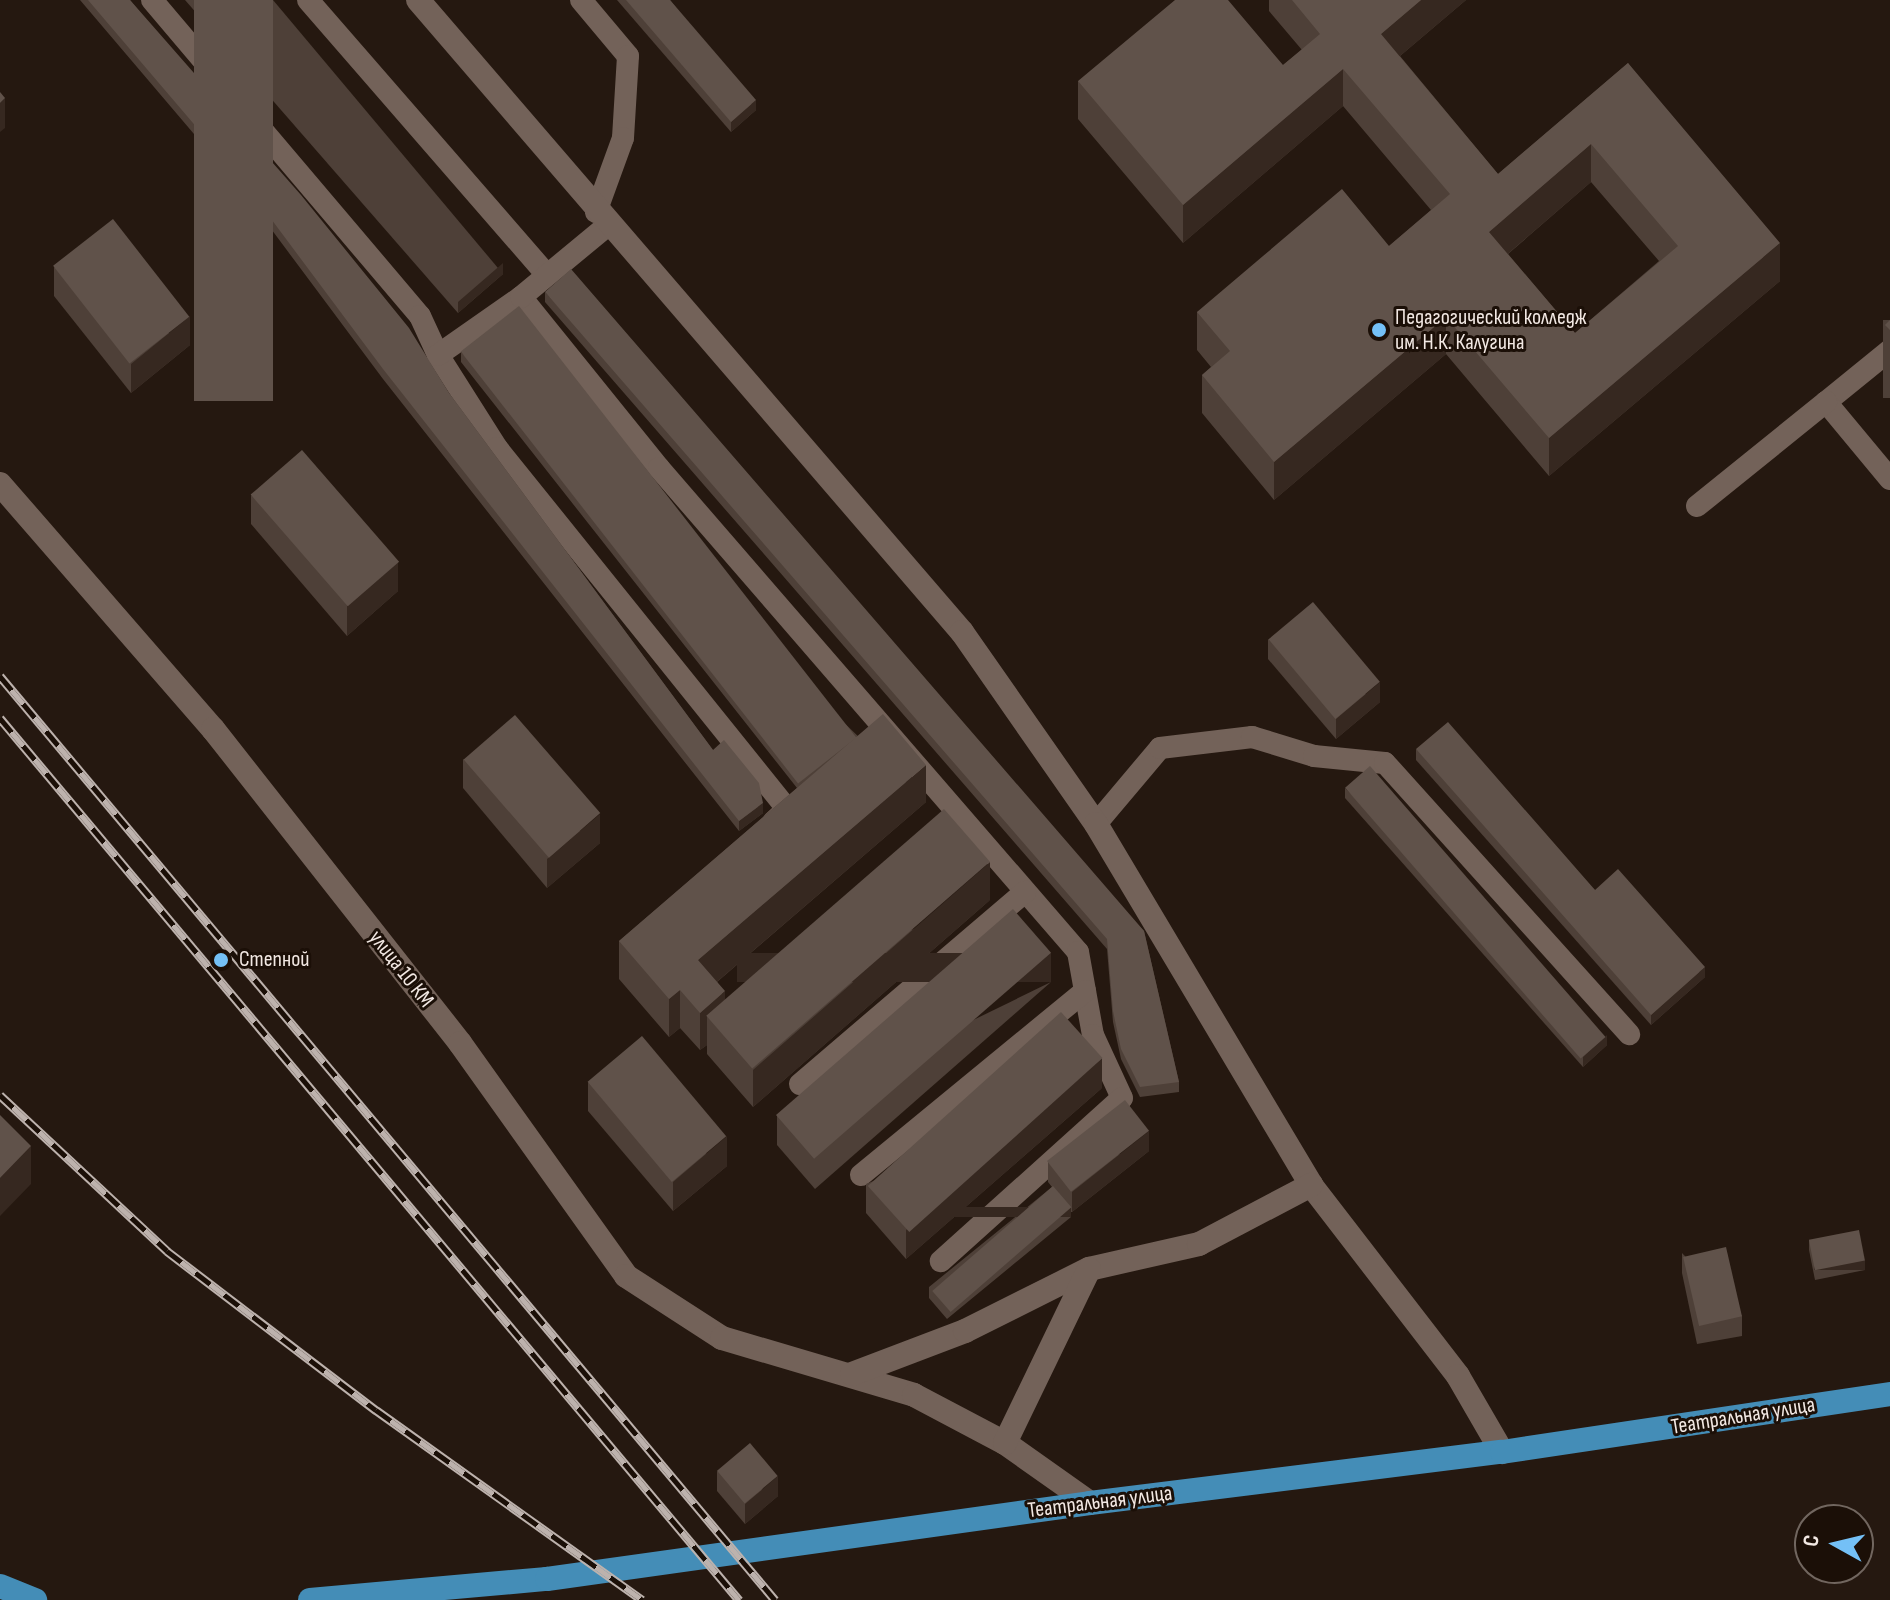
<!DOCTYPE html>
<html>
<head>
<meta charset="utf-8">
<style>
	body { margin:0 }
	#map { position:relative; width:1890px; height:1600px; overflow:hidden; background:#251810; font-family:"Sofia Sans Condensed",sans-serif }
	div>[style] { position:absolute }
	.lane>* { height:22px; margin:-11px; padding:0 11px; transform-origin:11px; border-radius:11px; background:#736259 }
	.street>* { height:24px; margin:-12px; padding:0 12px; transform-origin:12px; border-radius:12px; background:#736259 }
	.primary>* { height:24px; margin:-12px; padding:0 12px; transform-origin:12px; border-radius:12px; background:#448db7 }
	.rail>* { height:9px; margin-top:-4.5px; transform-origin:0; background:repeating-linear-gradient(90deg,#1b0f07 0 18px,#bdb2ad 0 36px); box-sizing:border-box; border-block:2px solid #bdb2ad }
	.wall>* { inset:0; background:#4e4038; transform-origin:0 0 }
	.shaded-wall>* { inset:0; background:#362820; transform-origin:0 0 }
	.building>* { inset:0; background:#60524a; transform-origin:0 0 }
	.dots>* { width:22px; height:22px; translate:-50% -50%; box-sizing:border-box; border:4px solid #1b0f07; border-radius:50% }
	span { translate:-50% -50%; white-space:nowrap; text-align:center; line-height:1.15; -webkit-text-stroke:6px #1b0f07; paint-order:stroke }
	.poi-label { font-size:22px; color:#f2e8e3 }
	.left { translate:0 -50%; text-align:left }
	.street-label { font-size:22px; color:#f2e8e3 }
	.north { position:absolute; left:1794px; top:1504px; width:80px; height:80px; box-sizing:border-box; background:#1b0f07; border:2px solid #71665f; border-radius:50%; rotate:278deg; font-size:22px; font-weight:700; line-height:32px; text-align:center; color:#f2e8e3 }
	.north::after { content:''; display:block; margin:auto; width:28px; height:36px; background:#74c0f6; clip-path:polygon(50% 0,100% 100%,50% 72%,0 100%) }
</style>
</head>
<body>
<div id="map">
	<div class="lane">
		<div style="left:152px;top:0;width:414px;rotate:49.7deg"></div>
		<div style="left:420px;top:316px;width:43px;rotate:65.2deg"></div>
		<div style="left:438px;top:355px;width:110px;rotate:57.6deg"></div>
		<div style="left:497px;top:448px;width:463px;rotate:51.2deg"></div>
		<div style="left:787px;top:809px;width:19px;rotate:137deg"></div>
		<div style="left:308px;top:0;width:362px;rotate:49deg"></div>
		<div style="left:581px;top:0;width:73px;rotate:50deg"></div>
		<div style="left:628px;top:56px;width:82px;rotate:93.5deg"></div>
		<div style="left:623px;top:138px;width:79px;rotate:110deg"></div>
		<div style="left:521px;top:297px;width:220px;rotate:51.1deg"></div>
		<div style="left:659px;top:468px;width:640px;rotate:49.12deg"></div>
		<div style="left:1078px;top:952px;width:84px;rotate:79.8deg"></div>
		<div style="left:1093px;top:1035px;width:69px;rotate:65.3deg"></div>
		<div style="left:1122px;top:1098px;width:244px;rotate:138deg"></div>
		<div style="left:1890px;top:350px;width:82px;rotate:140.9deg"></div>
		<div style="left:1826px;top:402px;width:100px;rotate:50.3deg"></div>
		<div style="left:438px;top:355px;width:101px;rotate:-34.9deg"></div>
		<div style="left:521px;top:297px;width:113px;rotate:-39.6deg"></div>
		<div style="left:1697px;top:506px;width:166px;rotate:-38.9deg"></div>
		<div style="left:1096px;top:824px;width:99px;rotate:-49.9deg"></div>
		<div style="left:1160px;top:748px;width:93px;rotate:-6.8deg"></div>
		<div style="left:1252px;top:737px;width:65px;rotate:17deg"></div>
		<div style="left:1314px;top:756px;width:71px;rotate:5.6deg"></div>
		<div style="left:1385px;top:763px;width:365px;rotate:48deg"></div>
		<div style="left:800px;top:1084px;width:296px;rotate:-40.5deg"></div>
		<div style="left:861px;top:1175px;width:290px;rotate:-39.4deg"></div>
	</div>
	<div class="street">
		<div style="left:418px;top:0;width:834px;rotate:49.28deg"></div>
		<div style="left:962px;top:632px;width:234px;rotate:55.1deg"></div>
		<div style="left:1096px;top:824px;width:420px;rotate:59.2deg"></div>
		<div style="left:1311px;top:1185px;width:241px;rotate:52.4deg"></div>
		<div style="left:1458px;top:1376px;width:88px;rotate:59.9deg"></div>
		<div style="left:0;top:484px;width:325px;rotate:49deg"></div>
		<div style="left:213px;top:729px;width:400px;rotate:51.8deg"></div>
		<div style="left:460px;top:1043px;width:286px;rotate:54.5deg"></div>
		<div style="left:626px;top:1276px;width:114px;rotate:32.9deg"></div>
		<div style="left:722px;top:1338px;width:200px;rotate:16.5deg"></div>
		<div style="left:914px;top:1395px;width:103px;rotate:27.8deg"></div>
		<div style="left:1005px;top:1443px;width:104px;rotate:35.2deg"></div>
		<div style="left:852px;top:1374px;width:121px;rotate:-20.8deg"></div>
		<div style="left:965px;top:1331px;width:139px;rotate:-26.6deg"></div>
		<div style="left:1089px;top:1269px;width:113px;rotate:-12.8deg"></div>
		<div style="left:1199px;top:1244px;width:127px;rotate:-27.8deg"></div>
		<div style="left:1005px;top:1443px;width:193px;rotate:-64.2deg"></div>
	</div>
	<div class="primary">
		<div style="left:0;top:1586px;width:38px;rotate:22deg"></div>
		<div style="left:310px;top:1600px;width:238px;rotate:-5.1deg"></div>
		<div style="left:547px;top:1579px;width:548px;rotate:-7.97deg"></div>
		<div style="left:1090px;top:1503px;width:415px;rotate:-7.1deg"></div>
		<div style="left:1502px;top:1452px;width:392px;rotate:-8.5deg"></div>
	</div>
	<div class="rail">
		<div style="left:0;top:676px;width:1206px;rotate:50.01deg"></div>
		<div style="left:0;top:718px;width:1151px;rotate:50.04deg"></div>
		<div style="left:0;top:1095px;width:229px;rotate:43deg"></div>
		<div style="left:167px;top:1251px;width:263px;rotate:37.3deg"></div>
		<div style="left:376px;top:1410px;width:327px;rotate:35.5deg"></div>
	</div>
	<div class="wall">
		<div style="clip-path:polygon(80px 0,130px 0,449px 393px,713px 750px,763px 813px,739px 831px,383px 379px,245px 194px)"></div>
		<div style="clip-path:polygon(185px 0,273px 0,503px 274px,458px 313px)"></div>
		<div style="clip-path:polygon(617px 0,670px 0,756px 110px,731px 132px)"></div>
		<div style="clip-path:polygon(evenodd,1269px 0,1466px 0,1400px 56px,1498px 174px,1628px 63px,1780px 281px,1549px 476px,1446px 354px,1274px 500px,1202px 413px,1202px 375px,1211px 367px,1197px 350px,1197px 312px,1389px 246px,1431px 210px,1343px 106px,1183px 243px,1078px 119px,1078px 81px,1283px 65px,1302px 50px,1269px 11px,1269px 0,1591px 182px,1659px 261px,1575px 333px,1508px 254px,1591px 182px)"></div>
		<div style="clip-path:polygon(54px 267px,190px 345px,131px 393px,54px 296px)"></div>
		<div style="clip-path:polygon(545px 292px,1144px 931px,1179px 1082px,1179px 1092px,1140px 1097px,1121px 1059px,1113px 1022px,1107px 949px,545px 302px)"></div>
		<div style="left:1890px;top:320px;width:78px;height:7px;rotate:90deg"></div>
		<div style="clip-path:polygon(461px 352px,926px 802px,717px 982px,725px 1001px,990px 900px,753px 1107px,707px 1054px,707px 1045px,700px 1050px,680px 1028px,669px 1037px,619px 979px,619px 941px,797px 788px,461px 362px)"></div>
		<div style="clip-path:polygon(251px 495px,398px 591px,347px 636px,251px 524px)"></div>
		<div style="clip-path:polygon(1268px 639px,1380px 702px,1336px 739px,1268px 659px)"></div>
		<div style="clip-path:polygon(1416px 749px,1595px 890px,1705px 977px,1651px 1025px,1416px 760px)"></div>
		<div style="clip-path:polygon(463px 759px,600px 843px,547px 888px,463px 788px)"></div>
		<div style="clip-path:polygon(1345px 788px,1607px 1045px,1583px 1067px,1345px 798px)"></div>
		<div style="clip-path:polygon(1051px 982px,815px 1189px,777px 1145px,777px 1116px)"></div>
		<div style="clip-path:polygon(588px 1082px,727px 1166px,673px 1211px,588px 1111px)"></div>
		<div style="clip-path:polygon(1102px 1088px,906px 1259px,866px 1213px,866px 1184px)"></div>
		<div style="clip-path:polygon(1149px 1151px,1072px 1212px,1071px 1212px,1071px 1217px,947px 1319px,929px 1298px,929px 1287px,1052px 1187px,1048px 1182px,1048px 1162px)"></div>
		<div style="clip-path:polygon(1809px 1240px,1865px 1270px,1815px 1280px,1809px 1250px)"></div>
		<div style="clip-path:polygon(1682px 1253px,1742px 1316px,1742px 1336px,1697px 1344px,1682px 1273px)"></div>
		<div style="clip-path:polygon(717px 1471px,778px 1496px,745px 1524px,717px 1491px)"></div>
	</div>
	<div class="shaded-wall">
		<div style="clip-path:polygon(1421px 0,1466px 0,1381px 72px,1381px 34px)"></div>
		<div style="clip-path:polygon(1343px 69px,1343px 106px,1183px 243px,1183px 205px)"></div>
		<div style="clip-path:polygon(5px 98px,5px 128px,0 132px,0 103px)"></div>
		<div style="clip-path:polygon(756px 100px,756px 110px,731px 132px,731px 122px)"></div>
		<div style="clip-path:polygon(1591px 144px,1591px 182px,1489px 270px,1489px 232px)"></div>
		<div style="clip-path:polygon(1780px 243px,1780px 281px,1549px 476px,1549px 438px)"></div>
		<div style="clip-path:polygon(503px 263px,503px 274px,458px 313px,458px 302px)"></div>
		<div style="clip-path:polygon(190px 316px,190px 345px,131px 393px,131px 364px)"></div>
		<div style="clip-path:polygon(1446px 317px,1446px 354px,1274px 500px,1274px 462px)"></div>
		<div style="clip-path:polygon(398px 562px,398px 591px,347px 636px,347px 606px)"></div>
		<div style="clip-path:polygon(1380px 682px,1380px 702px,1336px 739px,1336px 719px)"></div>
		<div style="clip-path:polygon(926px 765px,926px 802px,698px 998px,698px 960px)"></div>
		<div style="clip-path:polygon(763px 803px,763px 813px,739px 831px,739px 821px)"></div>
		<div style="clip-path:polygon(600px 814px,600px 843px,547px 888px,547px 859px)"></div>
		<div style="clip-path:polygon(990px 862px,990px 900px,753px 1107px,753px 1070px)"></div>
		<div style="left:1051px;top:953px;width:29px;height:314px;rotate:90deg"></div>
		<div style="clip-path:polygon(1705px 967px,1705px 977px,1651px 1025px,1651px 1015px)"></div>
		<div style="clip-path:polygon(680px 990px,680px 1028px,669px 1037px,669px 999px)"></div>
		<div style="clip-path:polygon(725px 991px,725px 1029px,707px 1016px,707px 1045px,700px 1050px,700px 1013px)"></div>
		<div style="clip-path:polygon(1607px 1035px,1607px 1045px,1583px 1067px,1583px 1057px)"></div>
		<div style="clip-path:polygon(1102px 1058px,1102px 1088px,906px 1259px,906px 1230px)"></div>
		<div style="clip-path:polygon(1149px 1131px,1149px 1151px,1072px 1212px,1072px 1192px)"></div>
		<div style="clip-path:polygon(727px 1136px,727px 1166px,673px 1211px,673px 1182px)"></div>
		<div style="clip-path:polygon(31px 1146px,31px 1184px,0 1216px,0 1178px)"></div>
		<div style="left:1071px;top:1207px;width:10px;height:161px;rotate:90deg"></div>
		<div style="left:1865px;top:1260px;width:10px;height:51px;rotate:90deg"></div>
		<div style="clip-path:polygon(778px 1476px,778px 1496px,745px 1524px,745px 1504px)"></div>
	</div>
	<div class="building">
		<div style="clip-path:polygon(88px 0,130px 0,301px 195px,409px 328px,449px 393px,713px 750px,724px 740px,759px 783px,763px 803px,739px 821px,383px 369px,245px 184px)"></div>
		<div style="left:194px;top:0;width:79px;height:401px"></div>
		<div style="clip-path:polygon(626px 0,670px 0,756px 100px,731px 122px)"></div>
		<div style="clip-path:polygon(evenodd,1175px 0,1228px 0,1283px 65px,1320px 34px,1292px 0,1421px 0,1381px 34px,1498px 174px,1628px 63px,1780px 243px,1549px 438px,1446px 317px,1274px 462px,1202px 375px,1230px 351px,1197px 312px,1342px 189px,1389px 246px,1450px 194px,1343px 69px,1183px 205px,1078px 81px,1175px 0,1591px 144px,1678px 246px,1575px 333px,1489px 232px,1591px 144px)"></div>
		<div style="clip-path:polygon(0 92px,5px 98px,0 103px)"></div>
		<div style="left:113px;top:219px;width:124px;height:76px;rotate:52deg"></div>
		<div style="clip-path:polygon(571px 269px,1144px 931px,1179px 1082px,1140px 1087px,1121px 1049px,1113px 1011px,1107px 939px,545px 292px)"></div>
		<div style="left:519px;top:306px;width:548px;height:74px;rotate:52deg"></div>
		<div style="clip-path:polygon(1890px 320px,1890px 330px,1885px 325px)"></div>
		<div style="left:302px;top:450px;width:148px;height:68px;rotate:49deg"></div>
		<div style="left:1313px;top:602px;width:104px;height:58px;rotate:50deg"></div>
		<div style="clip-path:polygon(883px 714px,926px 765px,698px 960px,725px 991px,700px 1013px,680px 990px,669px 999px,619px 941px)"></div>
		<div style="left:515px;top:715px;width:130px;height:68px;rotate:49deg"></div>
		<div style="clip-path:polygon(1448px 722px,1595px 890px,1618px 869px,1705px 967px,1651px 1015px,1416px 749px)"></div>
		<div style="left:1370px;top:766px;width:359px;height:33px;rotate:49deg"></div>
		<div style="left:944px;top:809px;width:70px;height:315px;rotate:49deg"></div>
		<div style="left:1013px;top:909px;width:58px;height:314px;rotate:49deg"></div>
		<div style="left:1061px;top:1012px;width:62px;height:260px;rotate:48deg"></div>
		<div style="left:642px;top:1036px;width:131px;height:71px;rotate:50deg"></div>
		<div style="left:1125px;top:1100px;width:39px;height:99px;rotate:52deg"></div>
		<div style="clip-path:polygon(0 1115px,31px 1146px,0 1178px)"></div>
		<div style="left:1053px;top:1186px;width:28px;height:160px;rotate:49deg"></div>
		<div style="left:1859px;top:1230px;width:31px;height:51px;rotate:79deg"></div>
		<div style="left:1726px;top:1247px;width:71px;height:44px;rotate:77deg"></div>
		<div style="left:750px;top:1443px;width:43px;height:43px;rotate:50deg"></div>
	</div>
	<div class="dots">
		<div style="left:1379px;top:330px;background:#74c0f6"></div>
		<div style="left:221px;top:960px;background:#74c0f6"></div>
	</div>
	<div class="poi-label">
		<span class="left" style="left:1395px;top:330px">Педагогический колледж<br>им. Н.К. Калугина</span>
		<span class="left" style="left:239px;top:960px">Степной</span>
	</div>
	<div class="street-label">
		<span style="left:401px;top:969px;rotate:52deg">улица 10 КМ</span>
		<span style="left:1743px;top:1416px;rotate:-9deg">Театральная улица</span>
		<span style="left:1100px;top:1502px;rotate:-7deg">Театральная улица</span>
	</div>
	<div class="north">С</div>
</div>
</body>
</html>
